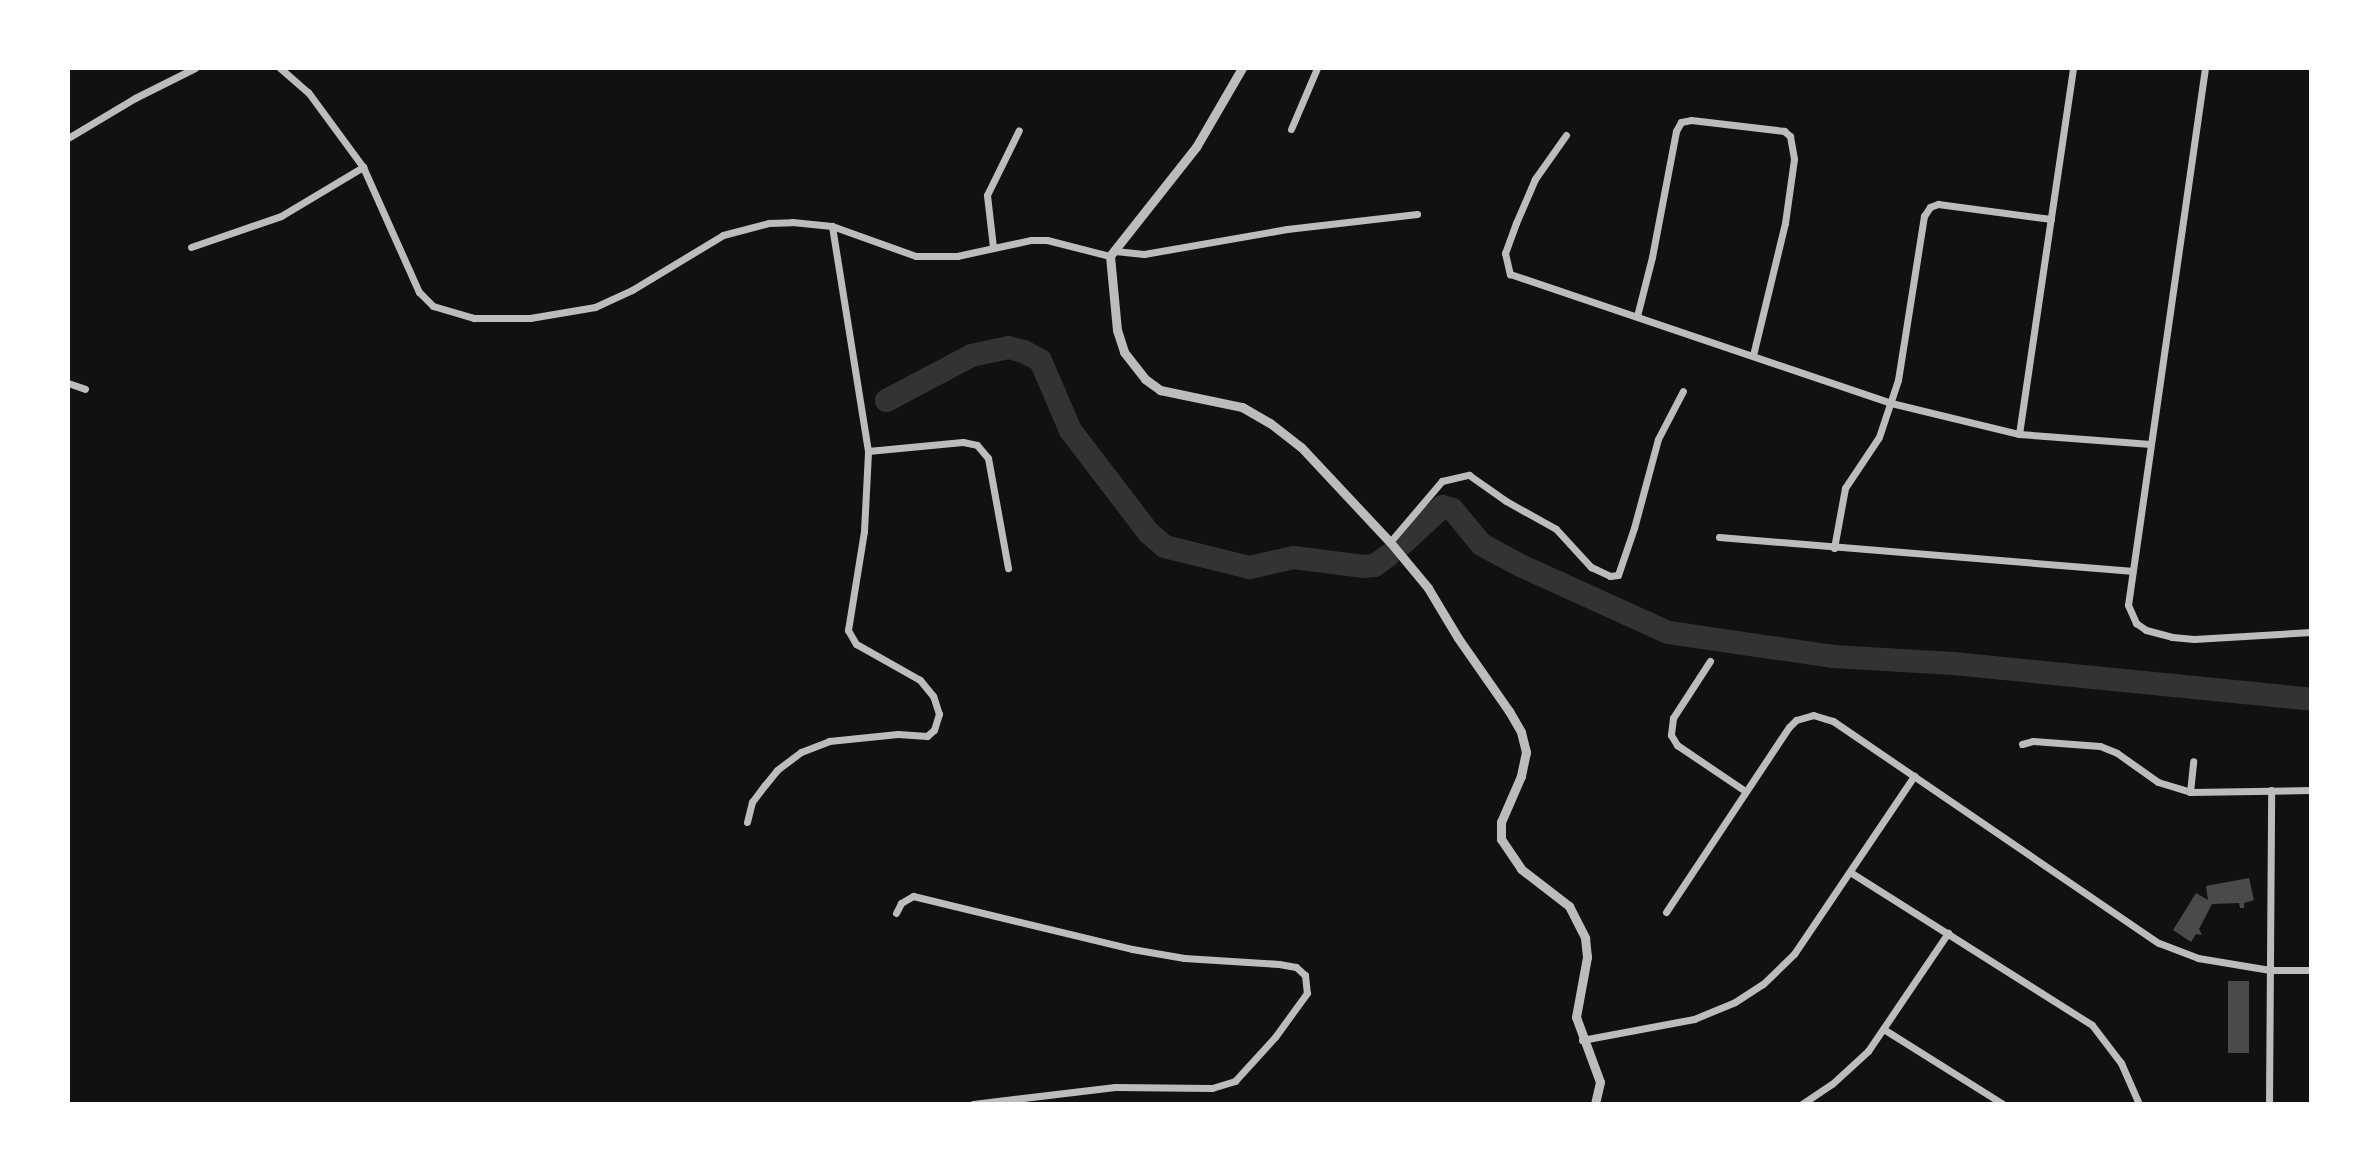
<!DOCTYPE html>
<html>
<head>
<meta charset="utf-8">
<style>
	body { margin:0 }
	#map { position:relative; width:2379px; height:1172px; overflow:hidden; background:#111; font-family:"Varela Round",sans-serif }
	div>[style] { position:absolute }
	.river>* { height:23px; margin:-11.5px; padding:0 11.5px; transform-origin:11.5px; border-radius:11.5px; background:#333 }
	.building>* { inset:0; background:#4a4a4a; transform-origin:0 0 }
	.minor>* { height:7px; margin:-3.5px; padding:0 3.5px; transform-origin:3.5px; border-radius:3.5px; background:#bcbcbc }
	.tertiary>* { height:9px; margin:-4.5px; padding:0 4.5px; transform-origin:4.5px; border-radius:4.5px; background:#bcbcbc }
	span { translate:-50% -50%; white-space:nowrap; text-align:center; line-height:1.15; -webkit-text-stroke:5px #fff; paint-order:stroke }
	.frame { position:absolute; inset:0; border:70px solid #fff; pointer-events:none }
</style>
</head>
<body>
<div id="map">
	<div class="river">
		<div style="left:886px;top:400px;width:96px;rotate:-27.9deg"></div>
		<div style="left:971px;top:355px;width:38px;rotate:-12deg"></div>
		<div style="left:1008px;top:347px;width:16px;rotate:15deg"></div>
		<div style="left:1023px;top:351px;width:19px;rotate:28deg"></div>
		<div style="left:1040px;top:360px;width:76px;rotate:66.8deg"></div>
		<div style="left:1070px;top:430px;width:128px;rotate:52.6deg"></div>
		<div style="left:1148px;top:532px;width:21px;rotate:41deg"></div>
		<div style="left:1164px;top:546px;width:88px;rotate:13.9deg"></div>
		<div style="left:1249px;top:567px;width:45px;rotate:-12.8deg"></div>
		<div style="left:1293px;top:557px;width:71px;rotate:7.3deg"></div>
		<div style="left:1363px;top:566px;width:11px;rotate:-5deg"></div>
		<div style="left:1374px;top:565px;width:17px;rotate:-36deg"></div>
		<div style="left:1401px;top:544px;width:56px;rotate:-42.8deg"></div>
		<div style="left:1442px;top:506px;width:10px;rotate:17deg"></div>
		<div style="left:1452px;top:509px;width:45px;rotate:50.4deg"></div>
		<div style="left:1481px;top:544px;width:44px;rotate:28.3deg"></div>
		<div style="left:1520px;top:565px;width:162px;rotate:24.4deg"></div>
		<div style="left:1668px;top:632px;width:166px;rotate:8.3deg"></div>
		<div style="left:1832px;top:656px;width:121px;rotate:3.3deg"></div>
		<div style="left:1953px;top:663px;width:360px;rotate:5.7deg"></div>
	</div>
	<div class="building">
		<div style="clip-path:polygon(2249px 878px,2254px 900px,2244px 903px,2244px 908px,2240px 908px,2239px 903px,2212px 904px,2199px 929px,2202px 935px,2196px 934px,2191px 942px,2173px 930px,2196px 893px,2208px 900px,2206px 886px)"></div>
		<div style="left:2228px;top:981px;width:21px;height:72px"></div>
	</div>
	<div class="minor">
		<div style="left:280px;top:68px;width:37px;rotate:41deg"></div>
		<div style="left:308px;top:92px;width:93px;rotate:53.7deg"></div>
		<div style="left:363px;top:167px;width:137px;rotate:65.9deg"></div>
		<div style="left:419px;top:292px;width:20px;rotate:45deg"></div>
		<div style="left:433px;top:306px;width:43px;rotate:16.3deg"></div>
		<div style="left:474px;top:318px;width:56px"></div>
		<div style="left:530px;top:318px;width:66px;rotate:-9.6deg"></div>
		<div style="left:595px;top:307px;width:41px;rotate:-24.7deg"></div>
		<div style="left:632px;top:290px;width:106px;rotate:-31.1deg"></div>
		<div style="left:723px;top:235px;width:48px;rotate:-14.6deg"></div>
		<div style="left:769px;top:223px;width:23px;rotate:-2deg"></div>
		<div style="left:792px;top:222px;width:40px;rotate:5.7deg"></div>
		<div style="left:832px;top:226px;width:89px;rotate:19.7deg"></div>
		<div style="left:916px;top:256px;width:41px"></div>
		<div style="left:957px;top:256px;width:76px;rotate:-12.2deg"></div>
		<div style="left:1031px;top:240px;width:16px"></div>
		<div style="left:1047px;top:240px;width:65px;rotate:14.3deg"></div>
		<div style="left:2205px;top:68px;width:542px;rotate:98.16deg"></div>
		<div style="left:2128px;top:605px;width:20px;rotate:66deg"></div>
		<div style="left:2136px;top:623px;width:12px;rotate:35deg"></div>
		<div style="left:2146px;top:630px;width:27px;rotate:15deg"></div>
		<div style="left:2172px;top:637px;width:22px;rotate:5deg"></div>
		<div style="left:2194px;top:639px;width:117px;rotate:-3.4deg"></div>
		<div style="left:1291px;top:129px;width:66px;rotate:-66.9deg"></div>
		<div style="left:1566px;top:135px;width:54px;rotate:125.2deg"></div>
		<div style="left:1535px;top:179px;width:48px;rotate:113.4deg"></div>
		<div style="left:1516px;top:223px;width:32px;rotate:110deg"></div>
		<div style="left:1505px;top:253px;width:22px;rotate:77deg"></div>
		<div style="left:1510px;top:274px;width:402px;rotate:18.7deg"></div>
		<div style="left:1891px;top:403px;width:132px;rotate:13.6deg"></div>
		<div style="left:2019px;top:434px;width:132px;rotate:4.3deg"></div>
		<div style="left:68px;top:138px;width:78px;rotate:-30.8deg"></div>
		<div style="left:135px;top:98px;width:67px;rotate:-26.6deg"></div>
		<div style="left:191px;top:247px;width:95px;rotate:-19deg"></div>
		<div style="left:281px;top:216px;width:96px;rotate:-30.9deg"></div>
		<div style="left:993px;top:247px;width:52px;rotate:-96.6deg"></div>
		<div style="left:987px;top:195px;width:72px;rotate:-63.8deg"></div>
		<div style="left:1115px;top:251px;width:29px;rotate:6deg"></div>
		<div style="left:1144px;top:254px;width:145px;rotate:-9.9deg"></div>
		<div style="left:1287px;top:229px;width:131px;rotate:-6.6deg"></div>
		<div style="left:1637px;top:316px;width:61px;rotate:-75.7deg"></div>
		<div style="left:1652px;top:257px;width:128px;rotate:-79.2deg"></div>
		<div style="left:1676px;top:131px;width:10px;rotate:-61deg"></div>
		<div style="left:1681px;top:122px;width:10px;rotate:-11deg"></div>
		<div style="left:1691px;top:120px;width:94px;rotate:6.7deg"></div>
		<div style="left:1784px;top:131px;width:8px;rotate:40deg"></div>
		<div style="left:1790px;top:136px;width:23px;rotate:80deg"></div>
		<div style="left:1794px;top:159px;width:65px;rotate:98deg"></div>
		<div style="left:1785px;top:223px;width:136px;rotate:103.6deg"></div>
		<div style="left:68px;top:383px;width:18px;rotate:19deg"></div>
		<div style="left:2019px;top:434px;width:370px;rotate:-81.6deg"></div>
		<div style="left:868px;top:451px;width:95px;rotate:-5.4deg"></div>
		<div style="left:963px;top:442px;width:14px;rotate:12deg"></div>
		<div style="left:977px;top:445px;width:17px;rotate:50deg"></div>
		<div style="left:988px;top:458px;width:112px;rotate:79.7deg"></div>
		<div style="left:1719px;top:537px;width:413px;rotate:4.7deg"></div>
		<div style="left:1390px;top:542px;width:80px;rotate:-49.6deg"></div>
		<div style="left:1442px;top:481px;width:28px;rotate:-13deg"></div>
		<div style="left:1469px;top:475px;width:45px;rotate:35.1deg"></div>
		<div style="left:1506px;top:501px;width:57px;rotate:29.2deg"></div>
		<div style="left:1556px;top:529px;width:52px;rotate:47.4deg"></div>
		<div style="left:1591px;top:567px;width:21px;rotate:25deg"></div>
		<div style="left:1610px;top:576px;width:8px;rotate:-7deg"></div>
		<div style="left:1618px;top:575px;width:50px;rotate:-71.2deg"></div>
		<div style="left:1634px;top:528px;width:92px;rotate:-74.9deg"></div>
		<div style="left:1658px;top:439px;width:54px;rotate:-62.5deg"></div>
		<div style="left:1834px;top:548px;width:61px;rotate:-79.6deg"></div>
		<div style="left:1845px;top:488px;width:61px;rotate:-56.3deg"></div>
		<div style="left:1879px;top:437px;width:60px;rotate:-71.6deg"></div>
		<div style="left:1898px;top:380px;width:166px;rotate:-81deg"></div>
		<div style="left:1924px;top:216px;width:11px;rotate:-56deg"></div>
		<div style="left:1930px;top:207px;width:9px;rotate:-21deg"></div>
		<div style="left:1938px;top:204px;width:114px;rotate:7.6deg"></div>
		<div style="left:1710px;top:661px;width:68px;rotate:123deg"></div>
		<div style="left:1673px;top:718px;width:17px;rotate:97deg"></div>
		<div style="left:1671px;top:735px;width:12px;rotate:59deg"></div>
		<div style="left:1677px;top:745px;width:82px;rotate:34.1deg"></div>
		<div style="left:2022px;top:744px;width:11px;rotate:-15deg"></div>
		<div style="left:2033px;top:741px;width:67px;rotate:4.3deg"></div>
		<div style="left:2100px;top:746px;width:18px;rotate:22deg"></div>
		<div style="left:2117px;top:753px;width:50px;rotate:35.3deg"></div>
		<div style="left:2158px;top:782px;width:34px;rotate:17deg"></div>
		<div style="left:2190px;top:792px;width:121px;rotate:-0.9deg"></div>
		<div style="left:2190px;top:792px;width:31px;rotate:-84deg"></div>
		<div style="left:747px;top:822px;width:21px;rotate:-76deg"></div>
		<div style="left:752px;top:802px;width:21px;rotate:-53deg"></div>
		<div style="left:765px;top:785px;width:19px;rotate:-51deg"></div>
		<div style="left:777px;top:770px;width:30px;rotate:-37deg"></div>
		<div style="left:801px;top:752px;width:30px;rotate:-21deg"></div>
		<div style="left:829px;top:741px;width:69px;rotate:-5.8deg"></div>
		<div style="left:898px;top:734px;width:29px;rotate:4deg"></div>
		<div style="left:927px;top:736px;width:9px;rotate:-41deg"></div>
		<div style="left:934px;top:730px;width:17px;rotate:-73deg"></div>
		<div style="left:939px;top:714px;width:19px;rotate:-108deg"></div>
		<div style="left:933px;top:696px;width:21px;rotate:-129deg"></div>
		<div style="left:920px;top:680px;width:73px;rotate:-150.6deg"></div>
		<div style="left:856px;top:644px;width:16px;rotate:-120deg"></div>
		<div style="left:848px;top:630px;width:100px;rotate:-80.8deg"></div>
		<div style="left:864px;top:531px;width:80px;rotate:-87.1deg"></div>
		<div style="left:868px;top:451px;width:228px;rotate:-99.1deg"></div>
		<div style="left:1850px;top:872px;width:286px;rotate:32.3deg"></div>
		<div style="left:2092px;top:1025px;width:48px;rotate:52.7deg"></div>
		<div style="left:2121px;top:1063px;width:45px;rotate:66.3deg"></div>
		<div style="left:1666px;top:912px;width:222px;rotate:-56.4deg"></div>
		<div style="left:1789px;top:727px;width:10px;rotate:-45deg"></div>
		<div style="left:1796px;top:720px;width:18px;rotate:-16deg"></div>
		<div style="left:1813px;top:715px;width:21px;rotate:17deg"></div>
		<div style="left:1833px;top:721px;width:394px;rotate:34.3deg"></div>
		<div style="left:2159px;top:943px;width:42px;rotate:21deg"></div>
		<div style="left:2198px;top:958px;width:73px;rotate:9.5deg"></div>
		<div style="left:2270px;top:970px;width:41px"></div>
		<div style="left:896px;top:913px;width:11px;rotate:-63deg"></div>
		<div style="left:901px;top:903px;width:14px;rotate:-30deg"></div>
		<div style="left:913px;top:896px;width:225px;rotate:13.6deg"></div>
		<div style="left:1132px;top:949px;width:53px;rotate:9.8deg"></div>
		<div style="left:1184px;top:958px;width:95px;rotate:3.6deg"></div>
		<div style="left:1279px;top:964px;width:17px;rotate:10deg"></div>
		<div style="left:1296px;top:967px;width:12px;rotate:42deg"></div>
		<div style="left:1305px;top:975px;width:18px;rotate:84deg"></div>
		<div style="left:1307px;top:993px;width:54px;rotate:126deg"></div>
		<div style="left:1275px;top:1037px;width:59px;rotate:132.3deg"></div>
		<div style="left:1235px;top:1081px;width:24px;rotate:163deg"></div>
		<div style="left:1212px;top:1088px;width:97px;rotate:-179.4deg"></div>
		<div style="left:1115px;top:1087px;width:143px;rotate:173.2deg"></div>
		<div style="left:1885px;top:1030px;width:139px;rotate:32.1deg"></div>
		<div style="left:1582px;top:1040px;width:114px;rotate:-10.6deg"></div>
		<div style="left:1694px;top:1019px;width:44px;rotate:-22.5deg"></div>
		<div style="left:1735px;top:1002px;width:33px;rotate:-33deg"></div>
		<div style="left:1763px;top:984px;width:43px;rotate:-44.1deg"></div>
		<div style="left:1794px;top:954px;width:215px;rotate:-56deg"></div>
		<div style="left:1802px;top:1104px;width:36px;rotate:-34deg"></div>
		<div style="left:1832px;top:1084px;width:49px;rotate:-42.5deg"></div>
		<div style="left:1868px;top:1051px;width:143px;rotate:-55.9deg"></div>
		<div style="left:2269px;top:1104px;width:314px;rotate:-89.6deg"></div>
	</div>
	<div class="tertiary">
		<div style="left:1242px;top:68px;width:91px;rotate:120.2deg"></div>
		<div style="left:1196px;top:147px;width:139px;rotate:128.3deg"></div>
		<div style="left:1110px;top:256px;width:74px;rotate:84.6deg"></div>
		<div style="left:1117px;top:330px;width:23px;rotate:72deg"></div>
		<div style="left:1124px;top:352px;width:34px;rotate:52deg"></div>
		<div style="left:1145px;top:379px;width:19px;rotate:36deg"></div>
		<div style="left:1160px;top:390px;width:84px;rotate:11.7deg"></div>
		<div style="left:1242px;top:407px;width:32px;rotate:30deg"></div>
		<div style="left:1270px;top:423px;width:39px;rotate:38deg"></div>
		<div style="left:1301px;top:447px;width:130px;rotate:46.9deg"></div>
		<div style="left:1390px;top:542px;width:60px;rotate:50.4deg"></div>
		<div style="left:1428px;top:588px;width:58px;rotate:59deg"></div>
		<div style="left:1458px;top:638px;width:89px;rotate:55.1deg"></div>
		<div style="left:1509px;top:711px;width:24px;rotate:60deg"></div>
		<div style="left:1521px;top:732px;width:21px;rotate:76deg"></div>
		<div style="left:1526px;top:752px;width:25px;rotate:102deg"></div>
		<div style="left:1521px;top:776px;width:50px;rotate:113.5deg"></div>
		<div style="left:1501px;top:822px;width:17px;rotate:90deg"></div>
		<div style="left:1501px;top:839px;width:36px;rotate:56deg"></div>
		<div style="left:1521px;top:869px;width:61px;rotate:37.6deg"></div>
		<div style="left:1569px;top:906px;width:36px;rotate:63deg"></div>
		<div style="left:1585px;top:938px;width:19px;rotate:84deg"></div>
		<div style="left:1587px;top:957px;width:61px;rotate:100.4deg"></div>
		<div style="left:1576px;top:1017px;width:69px;rotate:69.7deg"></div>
		<div style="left:1600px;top:1082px;width:23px;rotate:103deg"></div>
	</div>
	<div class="frame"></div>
</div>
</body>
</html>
